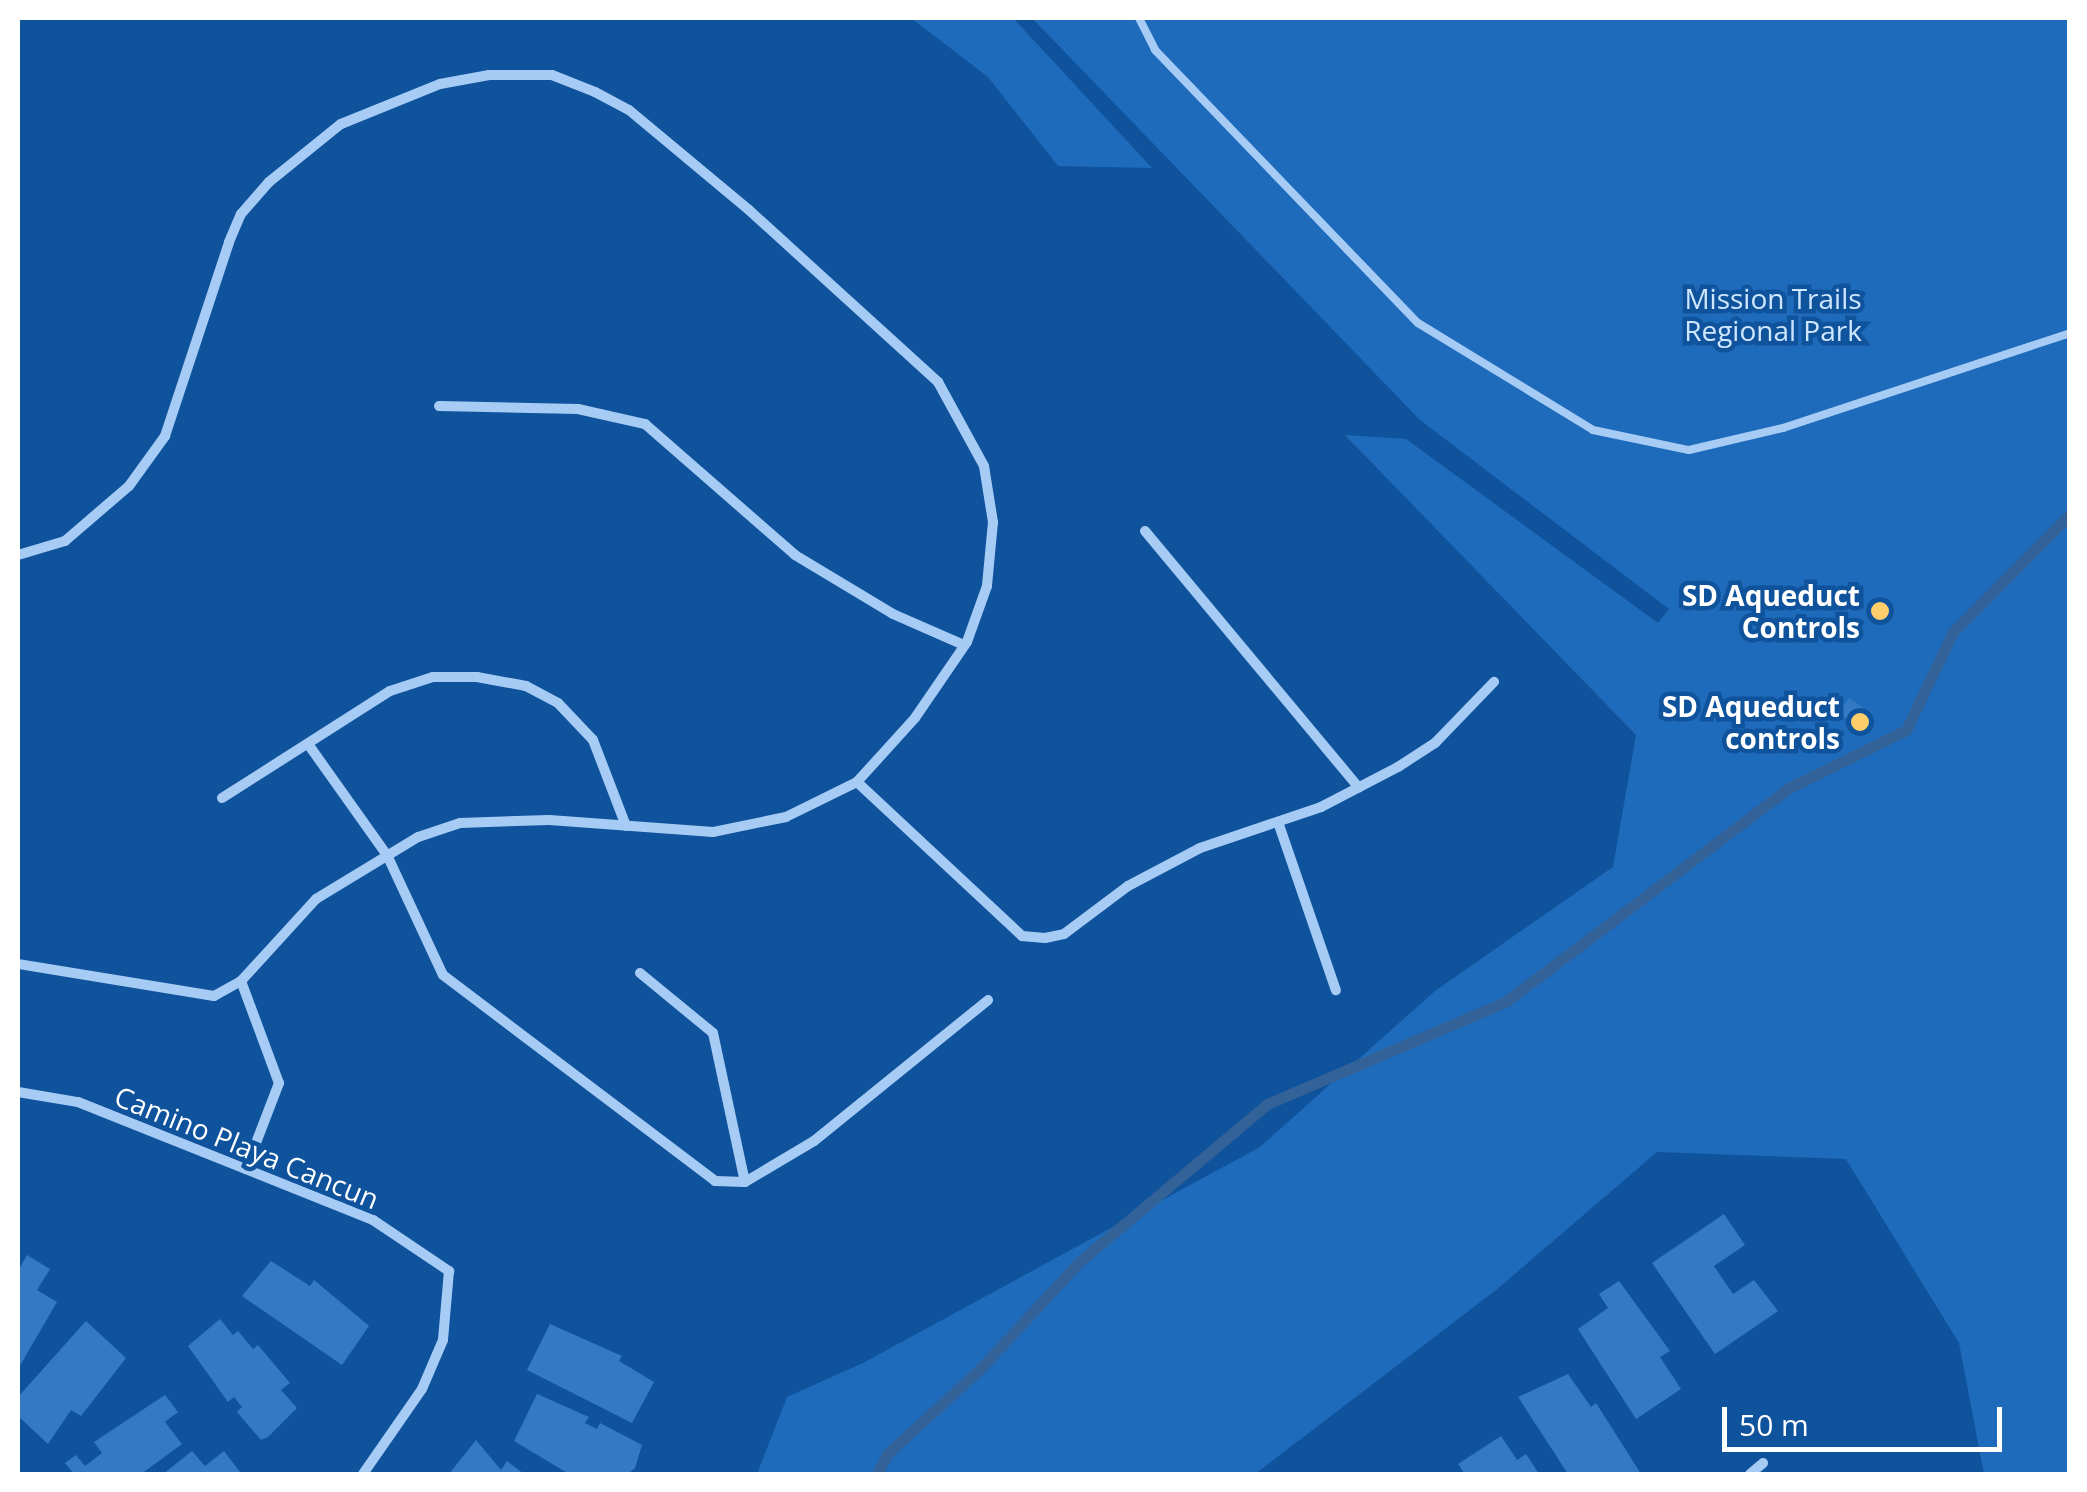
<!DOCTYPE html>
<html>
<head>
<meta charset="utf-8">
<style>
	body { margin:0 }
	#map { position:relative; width:2087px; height:1492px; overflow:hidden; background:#10539d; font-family:"Open Sans",sans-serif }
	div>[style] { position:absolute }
	.green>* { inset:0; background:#1f6bbb }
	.stream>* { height:11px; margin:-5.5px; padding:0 5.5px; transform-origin:5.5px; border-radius:5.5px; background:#326298 }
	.building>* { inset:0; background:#3479c3 }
	.service>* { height:8px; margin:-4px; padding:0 4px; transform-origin:4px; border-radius:4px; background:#a6ccf5 }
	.minor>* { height:10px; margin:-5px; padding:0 5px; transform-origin:5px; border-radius:5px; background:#a6ccf5 }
	.dots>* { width:28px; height:28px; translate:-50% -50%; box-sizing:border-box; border:5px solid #10539d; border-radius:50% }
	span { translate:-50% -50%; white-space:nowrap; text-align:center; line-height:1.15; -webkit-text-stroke:9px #10539d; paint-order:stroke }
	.park-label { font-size:28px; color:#cee6fe }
	.poi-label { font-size:28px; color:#fff; font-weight:700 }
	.right { translate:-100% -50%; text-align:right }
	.street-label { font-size:28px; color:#fff }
	.frame { position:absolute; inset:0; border:20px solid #fff; pointer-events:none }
	.scale { position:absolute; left:1722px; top:1407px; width:280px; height:45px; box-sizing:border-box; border:5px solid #fff; border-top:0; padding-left:12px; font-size:30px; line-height:35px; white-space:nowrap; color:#fff; -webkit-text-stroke:8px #10539d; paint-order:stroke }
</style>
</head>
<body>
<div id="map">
	<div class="green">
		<div style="clip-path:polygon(911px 18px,1013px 18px,1152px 168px,1058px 166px,988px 77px)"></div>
		<div style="clip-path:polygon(1032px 18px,2069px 18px,2069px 1474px,1984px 1474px,1959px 1343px,1846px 1159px,1657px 1152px,1496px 1290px,1255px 1474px,757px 1474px,787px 1397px,863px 1363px,1260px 1147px,1435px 991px,1613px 867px,1636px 735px,1345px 435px,1406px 439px,1658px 623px,1669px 609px,1420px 420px)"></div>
	</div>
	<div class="stream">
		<div style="left:877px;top:1474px;width:22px;rotate:-63deg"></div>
		<div style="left:887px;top:1454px;width:126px;rotate:-42.4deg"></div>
		<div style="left:980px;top:1369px;width:146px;rotate:-47.2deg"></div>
		<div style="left:1079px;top:1262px;width:246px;rotate:-40deg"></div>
		<div style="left:1267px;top:1104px;width:259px;rotate:-23.2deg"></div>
		<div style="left:1505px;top:1002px;width:356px;rotate:-37deg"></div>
		<div style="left:1789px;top:788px;width:131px;rotate:-26.4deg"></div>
		<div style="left:1906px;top:730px;width:109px;rotate:-64.4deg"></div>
		<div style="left:1953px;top:632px;width:166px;rotate:-45.2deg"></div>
	</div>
	<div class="building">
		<div style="clip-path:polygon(1849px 698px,1872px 714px,1864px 729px,1837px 713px)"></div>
		<div style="clip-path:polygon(1724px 1214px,1745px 1245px,1714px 1266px,1733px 1294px,1754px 1280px,1778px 1311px,1715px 1354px,1652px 1263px)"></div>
		<div style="clip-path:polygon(27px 1255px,50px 1269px,37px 1290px,57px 1302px,18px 1369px,18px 1271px)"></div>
		<div style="clip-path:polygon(271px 1261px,310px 1286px,314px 1280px,369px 1326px,342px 1365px,242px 1296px)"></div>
		<div style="clip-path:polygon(1619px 1281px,1670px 1351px,1660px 1357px,1681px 1389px,1636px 1419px,1578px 1329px,1608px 1308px,1599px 1294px)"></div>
		<div style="clip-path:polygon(220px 1319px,233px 1335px,238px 1331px,253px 1349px,258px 1345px,290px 1383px,281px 1390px,297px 1408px,268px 1437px,261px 1440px,237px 1412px,242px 1407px,234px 1397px,228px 1402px,188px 1346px)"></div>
		<div style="clip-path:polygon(86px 1321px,126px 1358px,81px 1416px,71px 1410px,48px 1444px,18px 1416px,18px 1397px)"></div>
		<div style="clip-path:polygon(550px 1324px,622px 1356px,619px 1361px,654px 1382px,632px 1423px,527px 1370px)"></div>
		<div style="clip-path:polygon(1568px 1374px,1591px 1407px,1596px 1403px,1641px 1474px,1568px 1474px,1518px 1397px)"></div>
		<div style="clip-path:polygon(537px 1394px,589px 1417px,585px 1423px,597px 1429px,600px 1423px,642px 1445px,635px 1468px,628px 1474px,569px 1474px,514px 1441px)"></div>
		<div style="clip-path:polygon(165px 1395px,178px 1412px,165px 1422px,182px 1444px,141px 1474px,74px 1474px,65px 1463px,76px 1455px,85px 1466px,102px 1453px,94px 1442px)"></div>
		<div style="clip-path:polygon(1501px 1436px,1517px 1460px,1526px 1454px,1539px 1474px,1465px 1474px,1458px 1464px)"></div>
		<div style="clip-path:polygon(476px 1440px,501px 1470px,507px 1461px,524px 1474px,449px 1474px)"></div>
		<div style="clip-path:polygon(192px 1451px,205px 1466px,224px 1451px,240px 1472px,163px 1474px)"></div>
	</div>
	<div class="service">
		<div style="left:1139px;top:18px;width:36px;rotate:63deg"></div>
		<div style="left:1155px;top:50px;width:379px;rotate:46.1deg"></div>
		<div style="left:1418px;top:323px;width:205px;rotate:31.4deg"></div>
		<div style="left:1593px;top:430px;width:98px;rotate:11.8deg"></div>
		<div style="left:1689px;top:450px;width:97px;rotate:-13.2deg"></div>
		<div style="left:1783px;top:428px;width:302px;rotate:-18.3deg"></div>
	</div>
	<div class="minor">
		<div style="left:439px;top:406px;width:139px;rotate:1.2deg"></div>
		<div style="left:578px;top:409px;width:69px;rotate:12.6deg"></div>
		<div style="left:645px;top:424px;width:199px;rotate:41.1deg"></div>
		<div style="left:795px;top:555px;width:114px;rotate:31deg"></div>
		<div style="left:893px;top:614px;width:77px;rotate:23.6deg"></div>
		<div style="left:1145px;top:531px;width:334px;rotate:50.2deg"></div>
		<div style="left:18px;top:555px;width:49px;rotate:-16.6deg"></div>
		<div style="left:65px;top:541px;width:84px;rotate:-40.7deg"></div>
		<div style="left:129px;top:486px;width:62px;rotate:-54.2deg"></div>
		<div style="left:165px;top:436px;width:204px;rotate:-71.7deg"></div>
		<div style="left:229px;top:242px;width:30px;rotate:-67deg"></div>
		<div style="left:241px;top:214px;width:43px;rotate:-48.8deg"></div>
		<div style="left:269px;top:182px;width:92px;rotate:-38.9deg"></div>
		<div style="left:341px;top:124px;width:107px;rotate:-22deg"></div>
		<div style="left:440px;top:84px;width:50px;rotate:-10.4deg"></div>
		<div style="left:489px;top:75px;width:63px"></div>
		<div style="left:552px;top:75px;width:46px;rotate:21.6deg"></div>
		<div style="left:595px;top:92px;width:38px;rotate:28deg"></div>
		<div style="left:629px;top:110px;width:156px;rotate:39.8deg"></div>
		<div style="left:749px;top:210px;width:256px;rotate:42.3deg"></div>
		<div style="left:938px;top:382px;width:96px;rotate:61.3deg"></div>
		<div style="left:984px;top:466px;width:57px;rotate:80.9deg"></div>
		<div style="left:993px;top:522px;width:64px;rotate:95.4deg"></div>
		<div style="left:987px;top:586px;width:59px;rotate:109.7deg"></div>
		<div style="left:967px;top:642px;width:92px;rotate:124.4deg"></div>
		<div style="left:915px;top:718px;width:86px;rotate:132.2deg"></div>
		<div style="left:857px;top:782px;width:79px;rotate:153.8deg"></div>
		<div style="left:786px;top:817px;width:75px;rotate:168.4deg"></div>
		<div style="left:713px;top:832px;width:164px;rotate:-175.8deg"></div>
		<div style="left:549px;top:820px;width:89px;rotate:178.1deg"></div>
		<div style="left:460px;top:823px;width:44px;rotate:161.6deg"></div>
		<div style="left:418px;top:837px;width:119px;rotate:148.7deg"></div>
		<div style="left:316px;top:899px;width:111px;rotate:132.4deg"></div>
		<div style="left:241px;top:981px;width:31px;rotate:151deg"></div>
		<div style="left:214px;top:996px;width:199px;rotate:-170.7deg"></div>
		<div style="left:308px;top:744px;width:136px;rotate:54.6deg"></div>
		<div style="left:387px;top:855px;width:132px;rotate:65deg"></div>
		<div style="left:443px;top:975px;width:341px;rotate:37.1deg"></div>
		<div style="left:715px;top:1181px;width:30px;rotate:2deg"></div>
		<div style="left:745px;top:1182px;width:80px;rotate:-30.7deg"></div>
		<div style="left:814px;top:1141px;width:224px;rotate:-39deg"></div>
		<div style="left:857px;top:782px;width:226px;rotate:43deg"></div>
		<div style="left:1022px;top:936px;width:23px;rotate:5deg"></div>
		<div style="left:1045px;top:938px;width:19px;rotate:-12deg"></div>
		<div style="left:1064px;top:934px;width:80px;rotate:-36.9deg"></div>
		<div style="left:1128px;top:886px;width:81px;rotate:-27.8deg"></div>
		<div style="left:1200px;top:848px;width:128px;rotate:-18.7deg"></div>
		<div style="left:1321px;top:807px;width:87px;rotate:-27.5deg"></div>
		<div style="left:1398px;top:767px;width:44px;rotate:-33deg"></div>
		<div style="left:1435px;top:743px;width:85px;rotate:-46deg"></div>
		<div style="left:222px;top:798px;width:199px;rotate:-32.5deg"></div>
		<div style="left:390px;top:691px;width:45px;rotate:-18deg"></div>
		<div style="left:433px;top:677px;width:44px"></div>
		<div style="left:477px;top:677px;width:50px;rotate:10.4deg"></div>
		<div style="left:526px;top:686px;width:36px;rotate:28deg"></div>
		<div style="left:558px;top:703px;width:51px;rotate:46.6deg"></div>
		<div style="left:593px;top:740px;width:92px;rotate:69deg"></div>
		<div style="left:1278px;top:822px;width:178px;rotate:71deg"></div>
		<div style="left:640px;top:973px;width:94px;rotate:39.4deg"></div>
		<div style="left:713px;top:1033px;width:152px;rotate:77.9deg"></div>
		<div style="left:241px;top:981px;width:109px;rotate:69.6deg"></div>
		<div style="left:279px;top:1083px;width:92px;rotate:111deg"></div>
		<div style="left:18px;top:1092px;width:61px;rotate:9.5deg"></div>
		<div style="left:78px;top:1102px;width:318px;rotate:21.8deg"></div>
		<div style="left:373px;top:1220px;width:92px;rotate:33.9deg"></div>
		<div style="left:449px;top:1271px;width:69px;rotate:95deg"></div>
		<div style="left:443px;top:1340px;width:53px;rotate:113.2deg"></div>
		<div style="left:422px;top:1389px;width:103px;rotate:124.8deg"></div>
		<div style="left:1750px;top:1474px;width:17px;rotate:-40deg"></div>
	</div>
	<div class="dots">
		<div style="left:1880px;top:611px;background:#ffce6a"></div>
		<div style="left:1860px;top:722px;background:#ffce6a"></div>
	</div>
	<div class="park-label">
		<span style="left:1773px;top:314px">Mission Trails<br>Regional Park</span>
	</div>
	<div class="poi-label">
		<span class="right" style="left:1860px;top:611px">SD Aqueduct<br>Controls</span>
		<span class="right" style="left:1840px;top:722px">SD Aqueduct<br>controls</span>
	</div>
	<div class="street-label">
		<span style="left:247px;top:1147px;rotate:22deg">Camino Playa Cancun</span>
	</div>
	<div class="frame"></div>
	<div class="scale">50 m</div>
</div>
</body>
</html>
